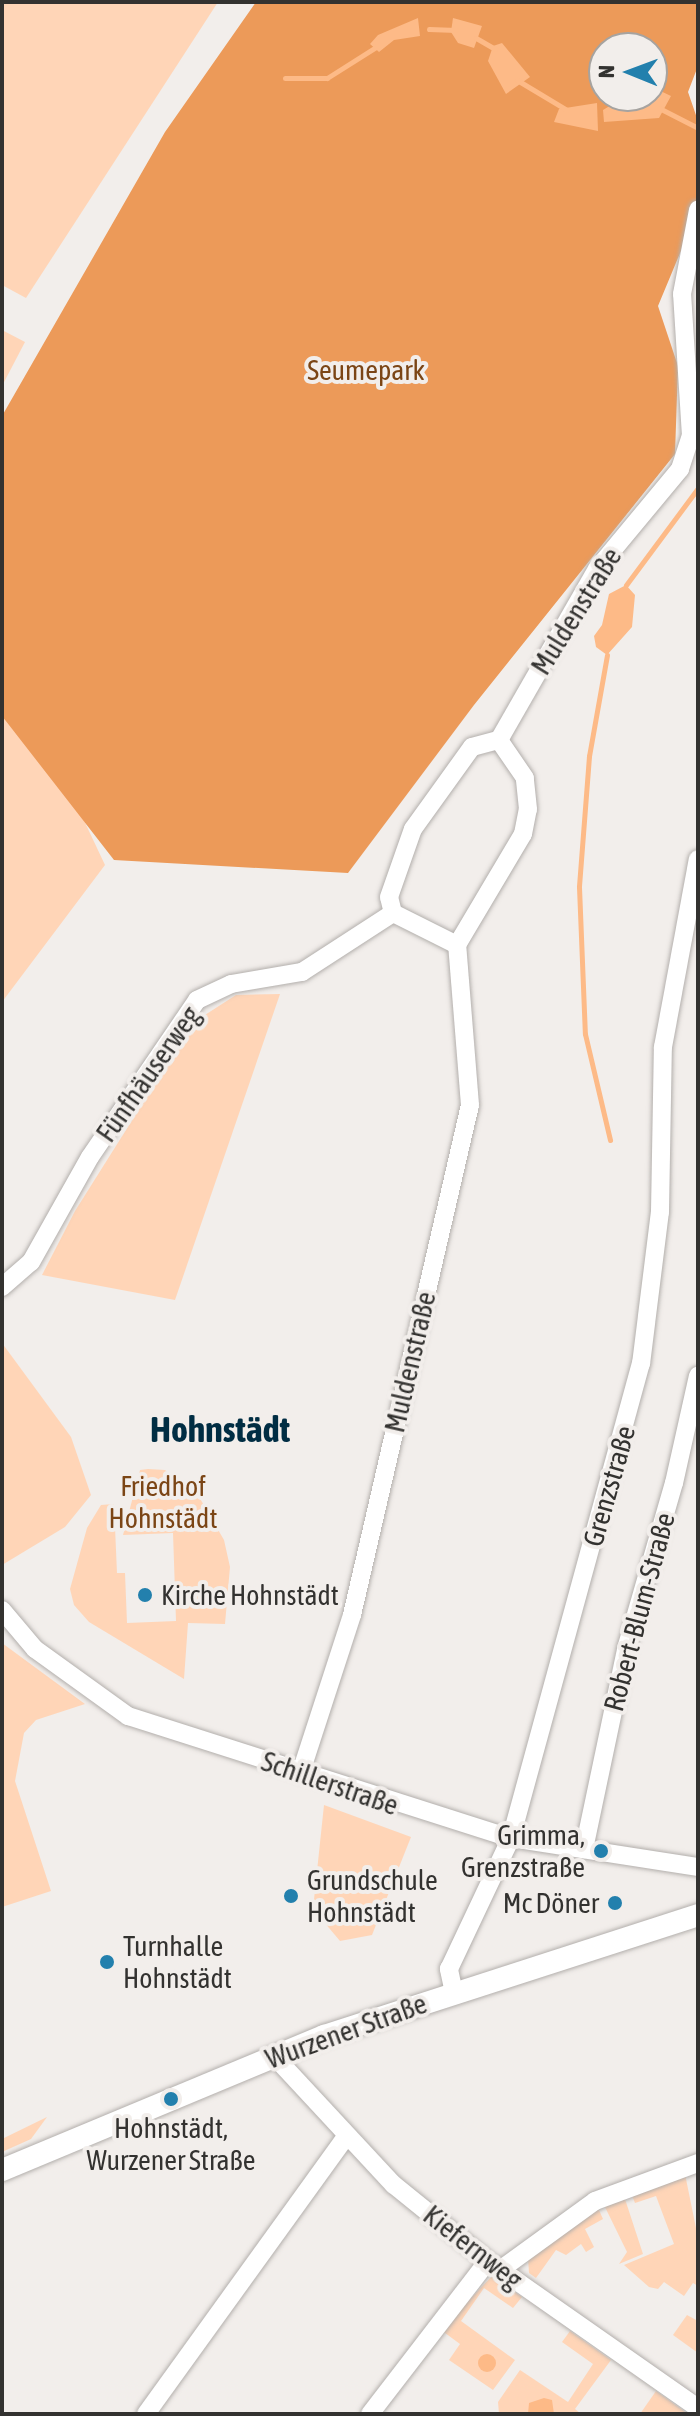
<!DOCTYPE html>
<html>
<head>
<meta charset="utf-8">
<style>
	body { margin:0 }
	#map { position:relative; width:700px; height:2416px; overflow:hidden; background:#f2eeeb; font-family:"Asap Condensed",sans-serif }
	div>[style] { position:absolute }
	.green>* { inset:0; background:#ffd5b7 }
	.forest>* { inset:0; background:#ec9a59 }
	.water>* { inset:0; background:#fdba87 }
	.round { border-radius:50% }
	.stream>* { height:5px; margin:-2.5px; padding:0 2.5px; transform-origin:2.5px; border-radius:2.5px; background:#fdba87 }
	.roads { filter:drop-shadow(0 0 2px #b3afac) drop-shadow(0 0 2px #b3afac) }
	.minor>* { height:18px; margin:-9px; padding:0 9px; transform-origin:9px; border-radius:9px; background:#fff }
	.major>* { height:22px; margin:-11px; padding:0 11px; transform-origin:11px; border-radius:11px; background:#fff }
	.dots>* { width:22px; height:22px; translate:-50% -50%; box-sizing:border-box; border:4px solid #f2eeeb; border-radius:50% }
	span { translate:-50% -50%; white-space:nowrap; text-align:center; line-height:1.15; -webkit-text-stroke:8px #f2eeeb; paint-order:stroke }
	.park-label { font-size:28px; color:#7b4515 }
	.street-label { font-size:28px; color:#333230 }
	.poi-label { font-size:28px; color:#333230 }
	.left { translate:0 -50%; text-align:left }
	.right { translate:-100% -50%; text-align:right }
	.district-label { font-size:36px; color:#002d43; font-weight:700 }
	.frame { position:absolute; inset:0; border:4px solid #333230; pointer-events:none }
	.north { position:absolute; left:588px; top:32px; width:80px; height:80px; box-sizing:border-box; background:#f2eeeb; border:2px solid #a6a3a0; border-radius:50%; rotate:271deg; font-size:22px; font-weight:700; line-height:32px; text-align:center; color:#333230 }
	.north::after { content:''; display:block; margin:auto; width:28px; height:36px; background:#2380ad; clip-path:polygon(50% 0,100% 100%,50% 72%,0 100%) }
</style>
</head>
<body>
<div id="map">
	<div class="green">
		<div style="clip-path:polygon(2px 2px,218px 2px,26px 298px,2px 285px)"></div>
		<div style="clip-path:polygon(2px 330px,25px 342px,2px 386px)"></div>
		<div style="clip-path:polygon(2px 544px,72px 795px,105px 865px,2px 1002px)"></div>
		<div style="clip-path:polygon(280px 994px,175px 1300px,42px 1275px,75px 1211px,194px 1022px,236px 995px)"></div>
		<div style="clip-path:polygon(2px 1343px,71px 1437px,91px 1495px,65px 1527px,2px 1565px)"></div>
		<div style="clip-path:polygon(148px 1469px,165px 1470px,198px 1495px,224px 1540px,230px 1567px,225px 1624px,188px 1623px,184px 1679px,89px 1622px,74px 1605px,70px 1589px,87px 1528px,101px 1505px,114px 1504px,117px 1573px,125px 1573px,127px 1623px,176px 1621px,173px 1533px,123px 1535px,140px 1470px)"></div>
		<div style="clip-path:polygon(2px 1643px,85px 1704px,36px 1720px,24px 1733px,15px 1781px,51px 1891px,2px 1907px)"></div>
		<div style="clip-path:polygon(324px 1805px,411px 1837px,372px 1935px,340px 1941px,313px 1909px)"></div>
		<div style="clip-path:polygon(47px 2117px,31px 2139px,2px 2152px,2px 2139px)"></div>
		<div style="clip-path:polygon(685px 2174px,698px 2238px,698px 2286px,693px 2283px,684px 2296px,664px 2282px,658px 2289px,649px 2287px,624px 2265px,674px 2244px,656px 2196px,635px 2203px,631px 2193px)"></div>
		<div style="clip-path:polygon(624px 2196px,643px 2254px,619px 2264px,627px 2252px,604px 2205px)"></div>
		<div style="clip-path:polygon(598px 2208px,603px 2219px,585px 2229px,594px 2247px,586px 2252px,581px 2244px,566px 2255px,556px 2250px,536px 2278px,529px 2273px,528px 2258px)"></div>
		<div style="clip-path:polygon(492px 2276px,522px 2297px,513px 2308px,484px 2288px,461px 2321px,515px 2360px,493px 2390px,449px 2360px,460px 2344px,441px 2330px)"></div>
		<div style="clip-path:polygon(687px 2315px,698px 2321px,698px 2353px,673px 2335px)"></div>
		<div style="clip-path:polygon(570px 2331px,611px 2360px,575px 2409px,581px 2414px,499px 2414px,498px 2402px,520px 2370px,568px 2402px,593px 2364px,562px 2342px)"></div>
		<div style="clip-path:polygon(656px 2391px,688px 2414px,640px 2414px)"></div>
	</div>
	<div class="forest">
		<div style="clip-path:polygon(evenodd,256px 2px,698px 2px,698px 66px,688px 92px,698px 121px,698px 210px,658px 306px,678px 366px,675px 454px,474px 705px,348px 873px,114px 860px,2px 716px,2px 416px,165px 132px,256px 2px,604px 48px,652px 48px,652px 96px,604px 96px,604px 48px)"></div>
	</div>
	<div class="water">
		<div style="clip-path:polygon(418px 18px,420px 36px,394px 40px,379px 52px,370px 44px,378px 35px)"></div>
		<div style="clip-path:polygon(453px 18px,482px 26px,474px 48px,458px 43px,451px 32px)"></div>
		<div style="clip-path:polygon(502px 43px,530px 77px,506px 94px,488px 61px,493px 46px)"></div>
		<div style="clip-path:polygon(652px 87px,671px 96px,659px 118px,604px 122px,603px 110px,626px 96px,652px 96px)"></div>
		<div style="clip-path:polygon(597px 103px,598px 131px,554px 122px,559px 109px)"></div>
		<div style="clip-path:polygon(626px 585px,635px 595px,632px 627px,607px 655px,596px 647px,594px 636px,602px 625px,609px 594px)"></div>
		<div class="round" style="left:478px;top:2354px;width:18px;height:18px"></div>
		<div style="clip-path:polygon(544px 2398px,552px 2400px,554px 2414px,528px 2414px,529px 2403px)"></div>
	</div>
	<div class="stream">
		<div style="left:429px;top:29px;width:27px;rotate:2deg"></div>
		<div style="left:476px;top:38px;width:22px;rotate:30deg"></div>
		<div style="left:285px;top:78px;width:42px"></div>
		<div style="left:327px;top:78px;width:62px;rotate:-32.4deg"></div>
		<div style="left:517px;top:80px;width:58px;rotate:31deg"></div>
		<div style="left:659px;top:108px;width:44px;rotate:27.1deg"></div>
		<div style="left:626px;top:585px;width:121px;rotate:-53.4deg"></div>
		<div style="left:607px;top:655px;width:103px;rotate:100.1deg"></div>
		<div style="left:589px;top:756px;width:131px;rotate:94.4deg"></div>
		<div style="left:579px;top:887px;width:147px;rotate:87.7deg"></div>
		<div style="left:585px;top:1034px;width:109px;rotate:76.7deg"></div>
	</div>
	<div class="roads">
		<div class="minor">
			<div style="left:457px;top:945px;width:129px;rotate:-59.3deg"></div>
			<div style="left:523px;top:834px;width:25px;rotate:-79deg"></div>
			<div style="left:528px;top:809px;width:31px;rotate:-96deg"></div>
			<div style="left:525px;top:778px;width:46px;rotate:-124.4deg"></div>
			<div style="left:2px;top:1287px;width:38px;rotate:-41deg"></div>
			<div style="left:31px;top:1262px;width:120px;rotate:-60.7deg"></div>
			<div style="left:90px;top:1157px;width:190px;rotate:-55.7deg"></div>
			<div style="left:197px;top:1000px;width:38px;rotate:-25deg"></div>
			<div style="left:231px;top:984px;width:72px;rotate:-9.6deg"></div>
			<div style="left:302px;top:972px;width:108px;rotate:-33deg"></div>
			<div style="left:2px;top:1610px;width:51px;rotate:49.8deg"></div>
			<div style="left:35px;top:1649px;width:115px;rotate:35.8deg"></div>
			<div style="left:128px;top:1716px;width:402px;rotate:17.7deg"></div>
			<div style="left:511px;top:1838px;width:189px;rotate:8.8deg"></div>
			<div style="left:301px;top:1772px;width:165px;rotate:-72deg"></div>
			<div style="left:352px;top:1615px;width:523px;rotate:-76.97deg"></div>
			<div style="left:470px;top:1105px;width:161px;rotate:-94.6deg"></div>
			<div style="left:457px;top:945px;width:72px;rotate:-153.4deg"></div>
			<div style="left:393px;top:913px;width:16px;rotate:-104deg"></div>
			<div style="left:389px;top:897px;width:72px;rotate:-70.6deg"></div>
			<div style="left:413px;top:829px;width:101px;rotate:-54.3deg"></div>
			<div style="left:472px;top:747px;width:28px;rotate:-15deg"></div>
			<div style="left:499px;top:740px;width:197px;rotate:-60.2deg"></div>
			<div style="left:597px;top:569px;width:130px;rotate:-50.3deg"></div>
			<div style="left:680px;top:469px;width:35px;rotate:-72deg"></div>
			<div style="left:691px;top:436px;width:142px;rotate:-93.6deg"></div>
			<div style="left:682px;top:294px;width:86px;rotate:-79.2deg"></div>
			<div style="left:584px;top:1849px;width:204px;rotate:-78.1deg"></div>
			<div style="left:626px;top:1649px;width:173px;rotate:-73.9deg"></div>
			<div style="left:674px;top:1483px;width:110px;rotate:-77.4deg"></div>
			<div style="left:454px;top:1993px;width:25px;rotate:-102deg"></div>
			<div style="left:449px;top:1969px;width:145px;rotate:-64.7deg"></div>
			<div style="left:511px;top:1838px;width:492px;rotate:-74.7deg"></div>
			<div style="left:641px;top:1364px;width:153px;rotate:-82.9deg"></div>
			<div style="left:660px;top:1212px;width:165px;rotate:-89deg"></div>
			<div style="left:663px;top:1047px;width:191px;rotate:-79.5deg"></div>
			<div style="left:274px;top:2056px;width:176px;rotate:47.1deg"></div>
			<div style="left:394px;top:2185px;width:121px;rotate:39deg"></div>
			<div style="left:488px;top:2261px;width:256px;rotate:35deg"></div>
			<div style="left:500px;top:2270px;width:117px;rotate:-36deg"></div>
			<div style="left:595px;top:2201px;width:110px;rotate:-20.3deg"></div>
			<div style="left:146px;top:2414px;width:342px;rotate:-54.2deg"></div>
			<div style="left:370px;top:2414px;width:193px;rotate:-52.4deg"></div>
		</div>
		<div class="major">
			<div style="left:2px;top:2170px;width:349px;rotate:-22.6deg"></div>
			<div style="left:324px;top:2036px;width:393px;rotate:-17.9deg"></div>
		</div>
	</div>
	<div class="dots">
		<div style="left:145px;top:1595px;background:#2380ad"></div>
		<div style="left:601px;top:1851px;background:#2380ad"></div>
		<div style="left:291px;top:1896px;background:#2380ad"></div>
		<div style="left:615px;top:1903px;background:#2380ad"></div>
		<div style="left:107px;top:1962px;background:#2380ad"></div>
		<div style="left:171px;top:2099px;background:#2380ad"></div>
	</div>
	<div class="park-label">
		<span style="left:366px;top:370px">Seumepark</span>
		<span style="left:163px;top:1502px">Friedhof<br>Hohnstädt</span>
	</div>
	<div class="street-label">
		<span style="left:576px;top:611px;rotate:-58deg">Muldenstraße</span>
		<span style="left:148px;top:1074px;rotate:-55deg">Fünfhäuserweg</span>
		<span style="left:410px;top:1362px;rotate:-77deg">Muldenstraße</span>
		<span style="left:609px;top:1486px;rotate:-74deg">Grenzstraße</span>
		<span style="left:639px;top:1612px;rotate:-75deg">Robert-Blum-Straße</span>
		<span style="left:330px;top:1783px;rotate:19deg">Schillerstraße</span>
		<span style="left:346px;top:2031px;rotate:-20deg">Wurzener Straße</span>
		<span style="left:473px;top:2247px;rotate:38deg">Kiefernweg</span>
	</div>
	<div class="poi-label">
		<span class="left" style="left:161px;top:1595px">Kirche Hohnstädt</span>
		<span class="right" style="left:585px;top:1851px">Grimma,<br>Grenzstraße</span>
		<span class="left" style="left:307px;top:1896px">Grundschule<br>Hohnstädt</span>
		<span class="right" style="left:599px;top:1903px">Mc Döner</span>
		<span class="left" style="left:123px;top:1962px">Turnhalle<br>Hohnstädt</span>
		<span style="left:171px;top:2144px">Hohnstädt,<br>Wurzener Straße</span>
	</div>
	<div class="district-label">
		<span style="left:220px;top:1430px">Hohnstädt</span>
	</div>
	<div class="frame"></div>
	<div class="north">N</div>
</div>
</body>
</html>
